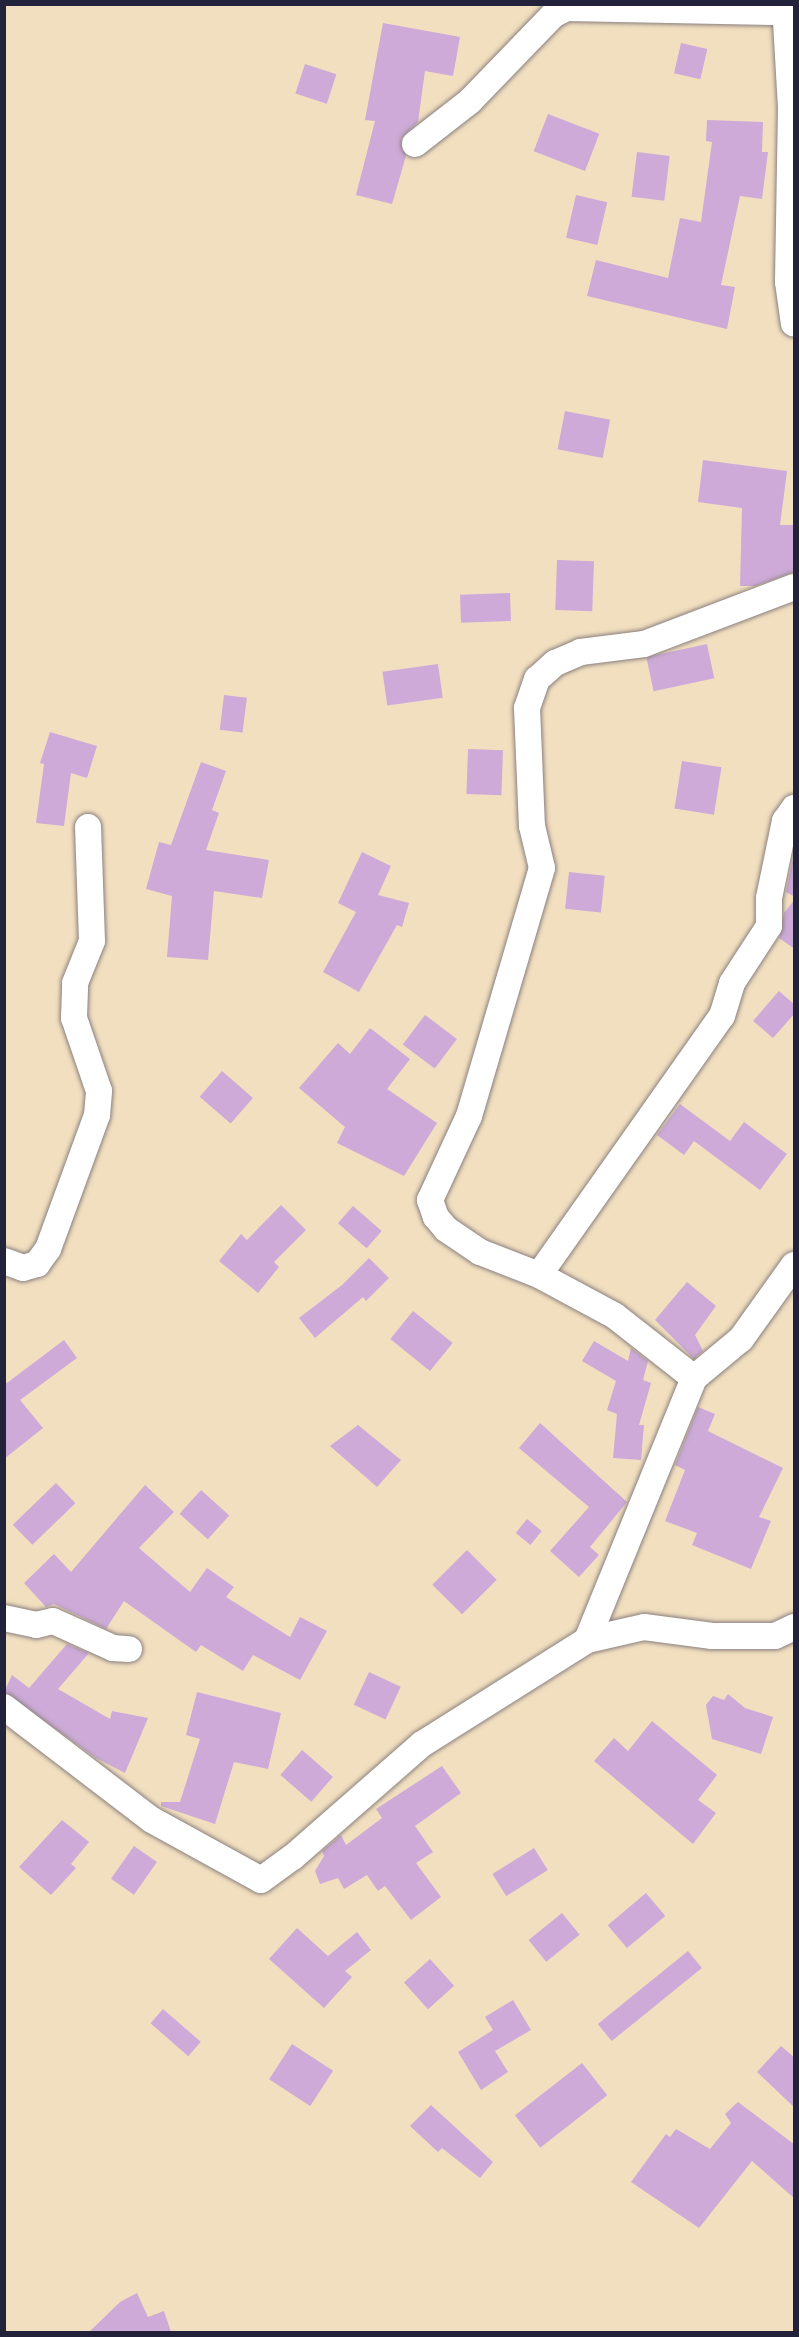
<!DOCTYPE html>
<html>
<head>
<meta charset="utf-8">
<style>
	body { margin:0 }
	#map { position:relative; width:799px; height:2337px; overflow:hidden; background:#f2dfc0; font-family:"EB Garamond",serif }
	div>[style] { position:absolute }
	.building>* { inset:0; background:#cdaad8; transform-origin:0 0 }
	.roads { filter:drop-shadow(0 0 2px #8a807e) drop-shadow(0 0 2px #8a807e) }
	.minor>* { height:26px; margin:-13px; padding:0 13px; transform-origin:13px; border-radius:13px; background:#fff }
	span { translate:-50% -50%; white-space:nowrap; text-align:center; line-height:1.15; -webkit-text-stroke:4.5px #fcf5e5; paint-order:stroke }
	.frame { position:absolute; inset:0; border:6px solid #22223b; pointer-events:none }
</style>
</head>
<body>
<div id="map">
	<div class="building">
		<div style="clip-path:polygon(383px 23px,460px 37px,453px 76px,425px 71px,418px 122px,401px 139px,406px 156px,392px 204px,356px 195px,375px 121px,365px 120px)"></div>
		<div style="left:681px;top:43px;width:27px;height:31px;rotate:13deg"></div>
		<div style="left:305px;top:64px;width:33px;height:31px;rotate:18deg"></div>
		<div style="left:548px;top:114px;width:55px;height:40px;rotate:21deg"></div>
		<div style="clip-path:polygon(707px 120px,763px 122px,762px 152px,768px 152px,762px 199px,740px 196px,721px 285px,735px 287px,727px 329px,587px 296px,596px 260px,668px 278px,680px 218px,701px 222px,712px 142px,706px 141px)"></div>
		<div style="left:637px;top:152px;width:33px;height:45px;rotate:7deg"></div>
		<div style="left:576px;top:195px;width:32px;height:44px;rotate:13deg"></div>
		<div style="left:565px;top:411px;width:46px;height:39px;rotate:11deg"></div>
		<div style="clip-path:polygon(703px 460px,787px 471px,780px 525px,795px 525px,794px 572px,755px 586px,740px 586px,742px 508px,698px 502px)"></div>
		<div style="left:557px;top:560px;width:37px;height:50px;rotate:2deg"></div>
		<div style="left:510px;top:593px;width:28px;height:50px;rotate:88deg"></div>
		<div style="left:707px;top:644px;width:35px;height:62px;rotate:78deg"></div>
		<div style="left:438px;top:664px;width:34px;height:56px;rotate:82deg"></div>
		<div style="left:224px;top:695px;width:23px;height:35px;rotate:7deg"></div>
		<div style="clip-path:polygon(50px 732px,97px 746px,87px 778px,71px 773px,64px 826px,36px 823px,44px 764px,40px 763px)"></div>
		<div style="left:468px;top:749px;width:35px;height:45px;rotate:2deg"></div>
		<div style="left:682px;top:761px;width:40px;height:48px;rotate:9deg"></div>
		<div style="clip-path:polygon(201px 762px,226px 771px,212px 810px,219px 813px,206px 850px,269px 860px,262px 898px,214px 891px,208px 960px,167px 957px,172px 896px,146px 889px,159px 842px,171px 845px)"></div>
		<div style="clip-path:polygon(795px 849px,795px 897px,786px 892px)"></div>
		<div style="clip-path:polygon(362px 852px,391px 866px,378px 895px,409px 903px,402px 927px,397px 925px,359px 992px,323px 972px,356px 912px,338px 903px)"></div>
		<div style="left:569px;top:872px;width:36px;height:37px;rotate:6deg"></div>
		<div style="clip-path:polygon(795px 899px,795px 949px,779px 938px,784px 913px)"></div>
		<div style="clip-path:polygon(779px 991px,795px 1005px,795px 1013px,773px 1038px,753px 1021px)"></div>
		<div style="left:425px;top:1015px;width:40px;height:37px;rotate:37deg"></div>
		<div style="clip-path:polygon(370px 1028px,410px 1059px,387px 1089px,437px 1123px,404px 1176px,337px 1143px,345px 1127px,299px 1088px,338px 1043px,350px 1054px)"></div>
		<div style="left:222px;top:1071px;width:41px;height:34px;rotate:41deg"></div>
		<div style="clip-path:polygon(680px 1104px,730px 1141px,744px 1122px,787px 1154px,760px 1190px,694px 1141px,684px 1155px,657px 1135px)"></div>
		<div style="clip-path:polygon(281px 1205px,306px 1230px,274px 1262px,279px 1267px,258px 1293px,219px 1261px,241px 1234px,247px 1240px)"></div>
		<div style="left:353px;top:1206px;width:38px;height:23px;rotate:41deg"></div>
		<div style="clip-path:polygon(369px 1258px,389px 1278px,366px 1301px,363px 1297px,315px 1338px,299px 1318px,342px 1285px)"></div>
		<div style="clip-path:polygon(687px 1282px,716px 1306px,695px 1335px,703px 1351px,694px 1359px,655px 1320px)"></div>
		<div style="left:413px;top:1311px;width:51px;height:36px;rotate:39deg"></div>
		<div style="clip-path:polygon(64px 1340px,77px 1358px,20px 1400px,43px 1428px,4px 1459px,4px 1380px,7px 1383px)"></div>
		<div style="clip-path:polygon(594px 1341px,628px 1361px,631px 1348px,648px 1361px,643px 1380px,651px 1383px,639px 1425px,644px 1425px,641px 1460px,613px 1458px,617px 1414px,607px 1410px,616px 1381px,582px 1361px)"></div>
		<div style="clip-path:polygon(698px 1407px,715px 1414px,708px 1431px,783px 1468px,759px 1517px,771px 1521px,751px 1569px,692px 1545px,697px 1533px,665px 1521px,685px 1470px,675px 1465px)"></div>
		<div style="clip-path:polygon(540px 1423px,627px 1502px,590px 1547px,599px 1555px,579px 1577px,550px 1551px,589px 1507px,519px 1448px)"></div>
		<div style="clip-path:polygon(358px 1425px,401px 1460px,377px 1487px,330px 1446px)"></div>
		<div style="left:56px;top:1483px;width:28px;height:60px;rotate:46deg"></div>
		<div style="clip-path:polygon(145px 1485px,174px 1512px,139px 1548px,190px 1592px,207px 1568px,234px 1587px,226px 1597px,290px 1637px,300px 1617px,327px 1631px,300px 1680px,253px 1655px,243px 1671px,201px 1645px,196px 1652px,124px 1601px,106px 1629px,54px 1604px,46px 1607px,24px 1583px,54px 1554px,71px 1572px)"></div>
		<div style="left:201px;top:1490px;width:38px;height:32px;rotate:42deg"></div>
		<div style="left:527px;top:1519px;width:19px;height:18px;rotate:39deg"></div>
		<div style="left:467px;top:1550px;width:42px;height:49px;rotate:45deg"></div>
		<div style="clip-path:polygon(67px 1644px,89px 1653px,58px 1689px,110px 1719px,112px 1711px,148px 1718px,125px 1773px,96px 1758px,4px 1692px,12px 1675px,29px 1688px)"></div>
		<div style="left:369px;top:1672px;width:35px;height:36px;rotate:25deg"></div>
		<div style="clip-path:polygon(197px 1692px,281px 1713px,268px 1769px,234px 1762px,215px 1824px,161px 1806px,161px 1802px,180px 1802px,200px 1739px,186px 1735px)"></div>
		<div style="clip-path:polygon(728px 1694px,745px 1708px,773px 1717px,761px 1754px,712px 1739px,706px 1705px,713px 1696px,724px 1700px)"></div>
		<div style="clip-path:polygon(652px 1721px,717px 1775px,698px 1800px,716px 1813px,693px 1844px,594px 1761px,614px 1738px,628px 1751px)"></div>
		<div style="left:302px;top:1750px;width:41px;height:33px;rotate:41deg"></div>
		<div style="clip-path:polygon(442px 1766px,461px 1793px,415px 1826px,433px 1852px,416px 1863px,441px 1897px,411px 1920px,385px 1886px,378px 1891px,367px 1875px,344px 1889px,338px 1878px,320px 1884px,315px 1871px,324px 1856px,322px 1851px,341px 1835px,346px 1845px,382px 1818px,376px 1809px)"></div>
		<div style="clip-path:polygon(62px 1820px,89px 1842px,71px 1864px,76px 1868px,51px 1895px,19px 1867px)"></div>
		<div style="left:134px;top:1846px;width:28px;height:40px;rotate:35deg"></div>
		<div style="left:534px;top:1848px;width:26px;height:49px;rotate:58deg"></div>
		<div style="left:646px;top:1893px;width:30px;height:50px;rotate:50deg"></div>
		<div style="left:562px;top:1913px;width:28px;height:43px;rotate:51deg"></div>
		<div style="clip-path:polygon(297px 1928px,328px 1956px,357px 1932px,371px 1950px,345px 1971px,352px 1977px,324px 2008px,269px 1959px)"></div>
		<div style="left:688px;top:1951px;width:22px;height:116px;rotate:51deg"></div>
		<div style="left:430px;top:1959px;width:36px;height:35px;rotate:48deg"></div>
		<div style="clip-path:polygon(513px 2000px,531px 2030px,495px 2051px,508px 2072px,481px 2090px,458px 2052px,493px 2030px,485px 2017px)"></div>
		<div style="left:163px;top:2009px;width:50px;height:19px;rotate:41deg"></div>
		<div style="left:292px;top:2044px;width:49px;height:42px;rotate:33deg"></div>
		<div style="clip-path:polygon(781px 2046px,795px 2058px,795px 2108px,757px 2072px)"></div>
		<div style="left:582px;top:2063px;width:41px;height:85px;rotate:52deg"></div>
		<div style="clip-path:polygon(738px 2102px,795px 2145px,795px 2199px,752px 2161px,699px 2228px,631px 2182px,666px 2134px,670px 2137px,676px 2129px,710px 2149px,731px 2123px,725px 2114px)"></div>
		<div style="clip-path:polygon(431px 2105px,493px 2162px,480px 2178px,442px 2148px,438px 2152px,410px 2126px)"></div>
		<div style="clip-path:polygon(137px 2293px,148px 2317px,164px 2311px,171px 2332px,89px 2332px,120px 2302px)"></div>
	</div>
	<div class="roads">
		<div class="minor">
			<div style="left:785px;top:4px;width:104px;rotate:86.7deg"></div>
			<div style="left:791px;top:108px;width:174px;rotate:91deg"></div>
			<div style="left:788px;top:282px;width:42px;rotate:81.9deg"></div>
			<div style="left:415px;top:144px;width:70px;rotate:-38deg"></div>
			<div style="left:470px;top:101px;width:120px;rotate:-46deg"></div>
			<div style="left:553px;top:15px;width:16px;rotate:-27deg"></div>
			<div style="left:567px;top:8px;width:218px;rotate:1.1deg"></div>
			<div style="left:794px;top:587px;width:160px;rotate:159.2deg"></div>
			<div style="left:644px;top:644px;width:64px;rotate:172.8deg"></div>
			<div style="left:581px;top:652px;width:28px;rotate:157deg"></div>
			<div style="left:555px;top:663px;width:24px;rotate:138deg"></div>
			<div style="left:537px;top:679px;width:31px;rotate:109deg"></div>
			<div style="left:527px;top:708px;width:118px;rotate:87.6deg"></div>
			<div style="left:532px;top:826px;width:43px;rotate:76.6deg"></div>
			<div style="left:542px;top:868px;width:259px;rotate:106.4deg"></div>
			<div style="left:469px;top:1116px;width:93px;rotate:114.9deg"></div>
			<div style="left:430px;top:1200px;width:18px;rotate:71deg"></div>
			<div style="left:436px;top:1217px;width:16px;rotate:50deg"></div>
			<div style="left:446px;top:1229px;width:41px;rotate:34.1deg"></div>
			<div style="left:480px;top:1252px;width:63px;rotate:21.3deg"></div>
			<div style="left:539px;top:1275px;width:317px;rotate:-54.8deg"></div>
			<div style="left:722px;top:1016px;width:34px;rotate:-73deg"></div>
			<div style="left:732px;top:983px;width:68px;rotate:-57deg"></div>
			<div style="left:769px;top:926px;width:28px;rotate:-90deg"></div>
			<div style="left:769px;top:898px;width:79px;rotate:-78.3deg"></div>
			<div style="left:785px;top:821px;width:16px;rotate:-55deg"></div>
			<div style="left:4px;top:1261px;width:20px;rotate:20deg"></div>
			<div style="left:23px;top:1268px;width:15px;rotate:-16deg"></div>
			<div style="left:37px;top:1264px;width:19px;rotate:-54deg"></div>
			<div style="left:48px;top:1249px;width:143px;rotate:-69.9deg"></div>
			<div style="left:97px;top:1115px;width:24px;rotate:-85deg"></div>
			<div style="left:99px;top:1091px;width:77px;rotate:-108.9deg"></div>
			<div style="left:74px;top:1018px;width:35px;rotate:-88deg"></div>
			<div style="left:75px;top:983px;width:45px;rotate:-68deg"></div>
			<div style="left:92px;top:941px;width:114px;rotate:-92deg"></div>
			<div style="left:539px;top:1275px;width:86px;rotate:28.3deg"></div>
			<div style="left:615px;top:1316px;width:100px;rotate:38.1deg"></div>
			<div style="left:694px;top:1378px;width:61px;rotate:-39.7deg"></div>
			<div style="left:741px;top:1339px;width:91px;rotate:-54.4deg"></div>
			<div style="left:694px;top:1378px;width:283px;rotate:112.2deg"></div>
			<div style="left:587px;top:1640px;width:58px;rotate:-12.8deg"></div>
			<div style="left:644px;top:1627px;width:69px;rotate:7.5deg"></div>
			<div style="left:712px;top:1636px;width:63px"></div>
			<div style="left:775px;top:1636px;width:21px;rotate:-25deg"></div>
			<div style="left:4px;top:1618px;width:33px;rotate:12deg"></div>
			<div style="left:36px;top:1625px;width:17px;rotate:-13deg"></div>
			<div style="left:53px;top:1621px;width:66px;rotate:24.2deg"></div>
			<div style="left:113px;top:1648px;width:16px;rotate:4deg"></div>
			<div style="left:4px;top:1707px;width:186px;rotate:37.4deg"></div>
			<div style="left:152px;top:1820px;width:124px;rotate:28.8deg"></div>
			<div style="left:261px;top:1880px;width:39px;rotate:-36deg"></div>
			<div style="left:293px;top:1857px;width:171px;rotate:-41.2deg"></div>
			<div style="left:422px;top:1744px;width:195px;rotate:-32.2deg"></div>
		</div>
	</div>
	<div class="frame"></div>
</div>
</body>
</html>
